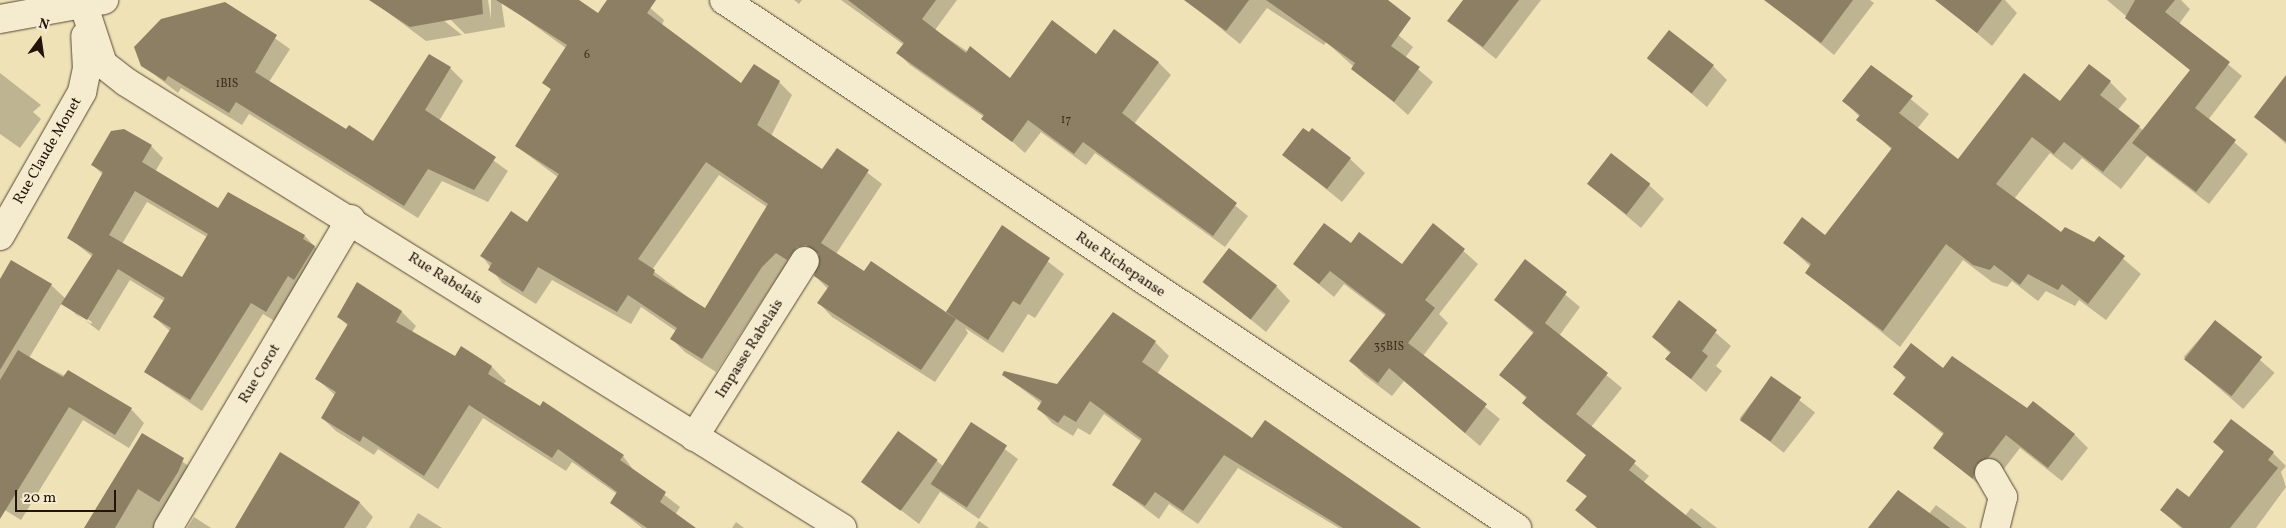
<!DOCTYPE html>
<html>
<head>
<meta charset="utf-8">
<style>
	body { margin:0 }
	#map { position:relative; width:2286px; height:528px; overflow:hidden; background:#efe2b6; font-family:Vollkorn,serif }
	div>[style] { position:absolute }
	.shadow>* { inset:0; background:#0003; transform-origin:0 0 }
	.building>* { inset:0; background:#8d7f63; transform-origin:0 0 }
	.roads { filter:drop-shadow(0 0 1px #554835) drop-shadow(0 0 1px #554835) }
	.minor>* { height:28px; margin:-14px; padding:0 14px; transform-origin:14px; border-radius:14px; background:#f5ecd0 }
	span { translate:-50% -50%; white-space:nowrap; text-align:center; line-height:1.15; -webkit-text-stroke:4.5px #f5ecd0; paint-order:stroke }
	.number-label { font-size:12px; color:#3d2f20 }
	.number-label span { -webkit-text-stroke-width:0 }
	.street-label { font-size:15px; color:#22140a }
	.north { position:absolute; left:15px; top:15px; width:50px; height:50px; -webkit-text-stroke:4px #f5ecd0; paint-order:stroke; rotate:14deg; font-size:14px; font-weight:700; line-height:20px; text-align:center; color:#22140a }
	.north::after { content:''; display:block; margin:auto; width:18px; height:22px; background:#22140a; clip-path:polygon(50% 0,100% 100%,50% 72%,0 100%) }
	.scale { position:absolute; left:15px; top:490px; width:101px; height:22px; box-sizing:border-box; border:2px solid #22140a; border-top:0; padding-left:6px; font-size:15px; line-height:18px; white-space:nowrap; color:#22140a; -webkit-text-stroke:4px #f5ecd0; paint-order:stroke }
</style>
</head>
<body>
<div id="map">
	<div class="shadow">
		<div style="clip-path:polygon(371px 0,418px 0,462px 35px,426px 41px)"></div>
		<div style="clip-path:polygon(448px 0,488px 0,491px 19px,491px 0,501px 0,505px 27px,465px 34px,451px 20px)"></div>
		<div style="clip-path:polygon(evenodd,528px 0,576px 0,599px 15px,609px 0,641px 0,664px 20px,662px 25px,742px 85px,779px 82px,792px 95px,771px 136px,822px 171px,837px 149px,882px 184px,836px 254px,865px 272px,953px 317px,948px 312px,1003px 227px,1064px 274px,1035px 318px,1028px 314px,1003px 353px,965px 328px,968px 333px,935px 382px,832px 317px,819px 303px,828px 289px,815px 276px,819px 258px,801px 272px,790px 265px,775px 281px,716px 372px,685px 352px,671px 338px,676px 331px,641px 307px,631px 324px,552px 280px,536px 304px,502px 283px,482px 256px,527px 223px,559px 178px,516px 146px,552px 91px,544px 83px,567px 49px,519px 14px,528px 0,719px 175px,767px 207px,705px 310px,652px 270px,719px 175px)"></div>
		<div style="clip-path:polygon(794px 0,802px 0,799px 4px)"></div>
		<div style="clip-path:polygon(841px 0,957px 0,935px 30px,1011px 80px,1096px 55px,1159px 63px,1171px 75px,1134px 124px,1248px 216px,1225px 247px,1095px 153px,1086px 165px,1041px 132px,1025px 153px,984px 117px,910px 65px,898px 53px,904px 45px)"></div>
		<div style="clip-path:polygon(1206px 0,1355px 0,1413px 47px,1405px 58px,1433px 82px,1408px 115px,1326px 42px,1324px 45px,1267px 8px,1240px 44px,1198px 10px)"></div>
		<div style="clip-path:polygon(1465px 0,1541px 0,1496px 59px,1449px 21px)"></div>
		<div style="clip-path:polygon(1793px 0,1870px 0,1874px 3px,1834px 55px,1783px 13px)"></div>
		<div style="clip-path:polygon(1948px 0,2005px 0,2017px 13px,1992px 46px,1944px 5px)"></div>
		<div style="clip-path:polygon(2107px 0,2181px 0,2190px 9px,2179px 24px,2242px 76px,2208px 120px,2248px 154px,2209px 204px,2147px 156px,2121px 189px,2082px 158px,2072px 170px,2050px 153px,2014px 199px,2061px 234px,2095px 244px,2099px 238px,2141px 274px,2106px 320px,2079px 300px,2075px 306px,2046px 291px,2038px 301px,2012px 281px,2007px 287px,1992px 282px,1963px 260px,1900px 347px,1807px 272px,1811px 267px,1784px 242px,1826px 237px,1892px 150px,1844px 101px,1871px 67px,1929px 114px,1917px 129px,1958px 161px,2110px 82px,2127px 99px,2118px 110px,2144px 131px,2191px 71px)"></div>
		<div style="clip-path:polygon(225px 3px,290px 49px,269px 82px,347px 131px,374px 142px,430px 56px,450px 68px,463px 81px,439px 121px,508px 171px,488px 202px,442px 181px,418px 218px,249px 114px,242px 125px,181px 88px,178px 93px,142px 65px)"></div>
		<div style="clip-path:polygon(1649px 58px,1713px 66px,1727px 80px,1707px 107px)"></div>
		<div style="clip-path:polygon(0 73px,41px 105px,33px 112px,41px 119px,20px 148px,0 134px)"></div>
		<div style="clip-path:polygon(2286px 81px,2286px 144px,2256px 117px)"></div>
		<div style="clip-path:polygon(evenodd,151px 146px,163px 158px,155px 172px,219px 210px,228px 194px,305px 236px,326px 259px,278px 323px,263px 314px,202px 411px,145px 372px,170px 331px,154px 317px,164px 301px,130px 280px,99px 331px,62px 303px,29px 358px,131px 409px,144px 423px,129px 448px,83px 420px,21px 520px,0 507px,0 281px,51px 285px,66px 299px,93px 257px,69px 238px,103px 175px,93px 165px,151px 146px,147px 202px,207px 237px,182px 279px,122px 244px,147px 202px,151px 146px,75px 311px,92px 322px,91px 324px,75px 314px,75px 311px)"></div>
		<div style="clip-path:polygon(1284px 155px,1350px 159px,1365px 173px,1342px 202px)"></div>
		<div style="clip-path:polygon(1588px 183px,1649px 185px,1664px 199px,1641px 228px)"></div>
		<div style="clip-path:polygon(1434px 225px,1478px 264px,1439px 314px,1448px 323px,1423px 356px,1500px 419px,1480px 446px,1404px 381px,1392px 396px,1364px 375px,1351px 361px,1386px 316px,1344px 284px,1334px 297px,1294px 264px,1351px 244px,1402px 266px)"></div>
		<div style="clip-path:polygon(1525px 261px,1580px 307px,1559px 336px,1622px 388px,1591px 427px,1649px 476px,1643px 483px,1685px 516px,1691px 508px,1717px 528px,1638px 528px,1618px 521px,1567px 481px,1587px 456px,1538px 417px,1524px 403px,1527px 399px,1501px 375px,1534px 334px,1495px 300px)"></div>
		<div style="clip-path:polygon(1206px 283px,1276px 286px,1290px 301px,1266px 332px)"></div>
		<div style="clip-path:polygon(358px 284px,402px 312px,416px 326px,412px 332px,455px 358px,461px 348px,492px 367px,506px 381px,503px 385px,623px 456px,635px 472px,680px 507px,675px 515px,693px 528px,642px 528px,611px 503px,617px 494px,572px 462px,566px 471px,483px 418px,438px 489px,378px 449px,374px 455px,336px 431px,322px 418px,336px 396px,316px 378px,348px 326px,338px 316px)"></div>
		<div style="clip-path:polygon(1680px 302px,1731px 346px,1716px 366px,1722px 371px,1706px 392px,1667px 359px,1671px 354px,1653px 337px)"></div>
		<div style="left:2215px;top:321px;width:79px;height:48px;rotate:41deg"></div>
		<div style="clip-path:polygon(1155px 342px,1169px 356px,1157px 374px,1252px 440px,1419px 528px,1339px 528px,1238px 468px,1198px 524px,1169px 504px,1159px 519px,1114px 485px,1142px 442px,1104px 414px,1090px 435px,1078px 428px,1073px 436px,1052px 423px,1039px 409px,1042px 404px,1004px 375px,1058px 385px)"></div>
		<div style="clip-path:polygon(1895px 367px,2027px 410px,2074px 434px,2088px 448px,2062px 481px,2020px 448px,1987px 491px,1935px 448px,1944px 435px,1895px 394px,1906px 379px)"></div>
		<div style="left:1771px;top:378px;width:56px;height:51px;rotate:38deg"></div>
		<div style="clip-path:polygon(971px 424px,1018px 459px,979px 519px,940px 492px,919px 524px,865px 483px,937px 461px,943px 466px)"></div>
		<div style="clip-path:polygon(143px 435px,196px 471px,169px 528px,86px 528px)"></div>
		<div style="clip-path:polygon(2214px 442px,2273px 453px,2286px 466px,2281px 472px,2286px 487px,2256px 528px,2181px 528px,2161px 510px,2189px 499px,2224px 452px)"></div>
		<div style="clip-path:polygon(280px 453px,360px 503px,373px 517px,366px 528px,279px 528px)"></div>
		<div style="clip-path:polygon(1936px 505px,1967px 528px,1870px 528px,1929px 514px)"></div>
		<div style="clip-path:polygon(418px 513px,442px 528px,409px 528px)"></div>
		<div style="clip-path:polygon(194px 517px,211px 528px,187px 528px)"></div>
		<div style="clip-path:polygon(979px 521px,989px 528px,975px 528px)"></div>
		<div style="clip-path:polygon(736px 522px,744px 528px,732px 528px)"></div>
	</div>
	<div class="building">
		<div style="clip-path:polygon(369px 0,482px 0,483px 14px,410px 27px)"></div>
		<div style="clip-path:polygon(evenodd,496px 0,579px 0,598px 13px,607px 0,656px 0,647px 13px,741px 83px,754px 64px,780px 81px,757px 125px,822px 169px,837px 148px,869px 170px,821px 243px,864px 271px,871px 261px,956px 319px,921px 370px,817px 303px,829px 286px,814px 276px,819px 254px,806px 245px,797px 247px,787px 260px,776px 253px,762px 267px,702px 359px,670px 339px,677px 328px,628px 295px,617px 312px,538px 267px,523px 292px,488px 270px,492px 263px,480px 256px,511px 211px,527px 222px,559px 174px,515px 146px,551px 89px,542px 83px,567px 45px,496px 0,706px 162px,768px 204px,705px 308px,653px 275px,655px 270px,638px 259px,706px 162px)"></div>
		<div style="clip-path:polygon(848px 0,936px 0,922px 19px,966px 53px,970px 46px,1010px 78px,1052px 20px,1096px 54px,1114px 29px,1159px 62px,1122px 113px,1237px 203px,1213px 236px,1083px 142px,1074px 154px,1028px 120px,1012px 142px,981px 119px,984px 115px,896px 53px,904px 43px)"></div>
		<div style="clip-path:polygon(1184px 0,1249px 0,1226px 31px)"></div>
		<div style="clip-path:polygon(1266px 0,1388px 0,1411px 18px,1391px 46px,1420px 67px,1394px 102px,1351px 69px,1355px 63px)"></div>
		<div style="clip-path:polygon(1463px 0,1519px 0,1483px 47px,1447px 21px)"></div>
		<div style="clip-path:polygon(1764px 0,1853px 0,1821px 43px)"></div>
		<div style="clip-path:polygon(1935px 0,2002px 0,1977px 33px)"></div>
		<div style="clip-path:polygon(2135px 0,2175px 0,2165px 12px,2230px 62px,2195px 108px,2236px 140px,2196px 192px,2132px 143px,2190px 70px,2125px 18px)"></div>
		<div style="clip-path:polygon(225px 2px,277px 35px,255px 72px,346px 129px,349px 125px,373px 141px,429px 54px,451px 67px,425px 110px,496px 157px,474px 190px,428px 169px,404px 206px,236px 102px,229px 113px,168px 76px,165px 81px,141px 66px,134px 47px,161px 19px)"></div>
		<div style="left:1669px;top:30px;width:57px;height:36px;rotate:38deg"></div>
		<div style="clip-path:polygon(2089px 64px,2111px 81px,2100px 95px,2140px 126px,2103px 172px,2064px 142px,2054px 154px,2032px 137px,1996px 184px,2061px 232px,2065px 227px,2094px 242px,2099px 236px,2125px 256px,2088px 304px,2062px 284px,2058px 290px,2028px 274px,2020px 285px,1994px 265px,1990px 270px,1973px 265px,1946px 244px,1883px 331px,1805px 273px,1811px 264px,1783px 243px,1802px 217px,1825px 235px,1892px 148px,1856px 120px,1860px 115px,1842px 101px,1871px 65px,1913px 96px,1899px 113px,1958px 159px,2024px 73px,2060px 101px)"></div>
		<div style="clip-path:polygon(2286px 75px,2286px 142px,2254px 117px)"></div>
		<div style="clip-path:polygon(1303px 128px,1309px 132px,1312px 128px,1351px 158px,1327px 189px,1282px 155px)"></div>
		<div style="clip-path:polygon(evenodd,124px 129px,152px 145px,142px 162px,218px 208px,228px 192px,305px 235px,303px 239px,315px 246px,294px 280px,288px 276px,266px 312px,251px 303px,190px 400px,144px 372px,171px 328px,153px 317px,165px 298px,118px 269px,87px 320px,61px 304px,93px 254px,67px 238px,103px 172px,91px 165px,111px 131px,124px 129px,135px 191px,208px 234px,182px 277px,109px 235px,135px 191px)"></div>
		<div style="left:1611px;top:153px;width:50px;height:39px;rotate:38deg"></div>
		<div style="clip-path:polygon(1324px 223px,1351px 243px,1359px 232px,1402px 264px,1433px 223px,1465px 249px,1425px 300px,1435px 308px,1408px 343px,1487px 404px,1465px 433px,1389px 368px,1378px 383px,1349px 361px,1386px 314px,1330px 271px,1319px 284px,1293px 264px)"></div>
		<div style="clip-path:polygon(1002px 225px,1050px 258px,1020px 305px,1013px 301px,988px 340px,946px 312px)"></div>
		<div style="left:1229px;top:248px;width:61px;height:43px;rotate:38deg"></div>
		<div style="clip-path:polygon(1525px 259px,1567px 292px,1545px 323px,1608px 373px,1576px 414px,1636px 461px,1629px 470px,1702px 528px,1597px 528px,1575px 510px,1587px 496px,1566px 481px,1586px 455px,1522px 403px,1527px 397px,1499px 375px,1534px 332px,1494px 300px)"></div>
		<div style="clip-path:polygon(11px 260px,52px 284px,0 370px,0 279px)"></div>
		<div style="clip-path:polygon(357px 282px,402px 311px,396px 322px,455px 356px,461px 346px,492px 366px,488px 374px,540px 406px,543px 401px,624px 455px,620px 460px,666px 492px,660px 502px,696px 528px,647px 528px,610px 503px,617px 492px,558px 449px,552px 458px,469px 405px,424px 476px,363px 436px,360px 442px,321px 418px,336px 392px,315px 379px,348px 324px,337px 317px)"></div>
		<div style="clip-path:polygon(1679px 300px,1717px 330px,1702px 351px,1708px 356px,1691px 379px,1665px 359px,1671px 352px,1652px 337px)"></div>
		<div style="clip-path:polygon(1113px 312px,1156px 341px,1142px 362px,1252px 438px,1265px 420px,1421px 528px,1343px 528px,1224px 455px,1183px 511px,1155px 492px,1145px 506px,1112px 485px,1142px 439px,1090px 401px,1076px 422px,1064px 415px,1058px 423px,1037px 409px,1042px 401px,1002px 375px,1004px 371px,1057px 384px)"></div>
		<div style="left:2215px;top:320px;width:60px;height:50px;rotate:38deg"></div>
		<div style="clip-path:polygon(1911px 343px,1943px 368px,1952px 356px,2027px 408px,2033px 401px,2075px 434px,2048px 468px,2006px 435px,1989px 457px,1976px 465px,1973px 479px,1933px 448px,1944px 433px,1893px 394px,1906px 377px,1893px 367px)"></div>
		<div style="clip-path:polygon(18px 350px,63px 377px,68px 370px,132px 408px,115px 435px,69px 407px,0 519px,0 380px)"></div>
		<div style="left:1771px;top:376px;width:37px;height:54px;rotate:35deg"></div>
		<div style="clip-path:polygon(2231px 419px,2274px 452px,2268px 460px,2278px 468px,2230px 528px,2183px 528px,2160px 510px,2177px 488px,2189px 497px,2224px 451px,2213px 442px)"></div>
		<div style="left:971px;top:422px;width:43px;height:74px;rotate:33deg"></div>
		<div style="left:898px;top:431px;width:49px;height:63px;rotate:36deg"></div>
		<div style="clip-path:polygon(142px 433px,184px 458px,178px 472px,159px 502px,138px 489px,115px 528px,84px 528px)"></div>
		<div style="clip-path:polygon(280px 452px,360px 502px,344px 528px,235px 528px)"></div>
		<div style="clip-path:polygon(1898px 490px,1950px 528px,1868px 528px)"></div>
	</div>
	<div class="roads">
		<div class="minor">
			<div style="left:724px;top:0;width:953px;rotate:33.66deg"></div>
			<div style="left:83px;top:3px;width:64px;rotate:71.8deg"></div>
			<div style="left:103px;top:64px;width:29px;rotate:38deg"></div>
			<div style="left:126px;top:82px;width:844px;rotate:31.92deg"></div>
			<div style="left:0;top:19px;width:106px;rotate:-10.4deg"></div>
			<div style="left:0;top:236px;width:166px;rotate:-60.3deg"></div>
			<div style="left:82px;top:92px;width:24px;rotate:-78deg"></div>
			<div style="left:87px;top:69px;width:33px;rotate:-93deg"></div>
			<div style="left:694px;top:437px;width:208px;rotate:-57.8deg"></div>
			<div style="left:1989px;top:473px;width:28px;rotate:60deg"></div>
			<div style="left:2003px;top:497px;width:32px;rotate:104deg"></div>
			<div style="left:168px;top:528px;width:359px;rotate:-59.4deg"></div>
		</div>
	</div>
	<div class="number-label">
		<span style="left:587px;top:56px">6</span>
		<span style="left:227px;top:85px">1BIS</span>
		<span style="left:1066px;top:121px">17</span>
		<span style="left:1389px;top:348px">35BIS</span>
	</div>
	<div class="street-label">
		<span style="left:48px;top:151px;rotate:-60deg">Rue Claude Monet</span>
		<span style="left:1120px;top:265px;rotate:34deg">Rue Richepanse</span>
		<span style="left:445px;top:279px;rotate:32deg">Rue Rabelais</span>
		<span style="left:750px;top:349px;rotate:-58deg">Impasse Rabelais</span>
		<span style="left:260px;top:374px;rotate:-59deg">Rue Corot</span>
	</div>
	<div class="north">N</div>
	<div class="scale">20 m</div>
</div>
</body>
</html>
